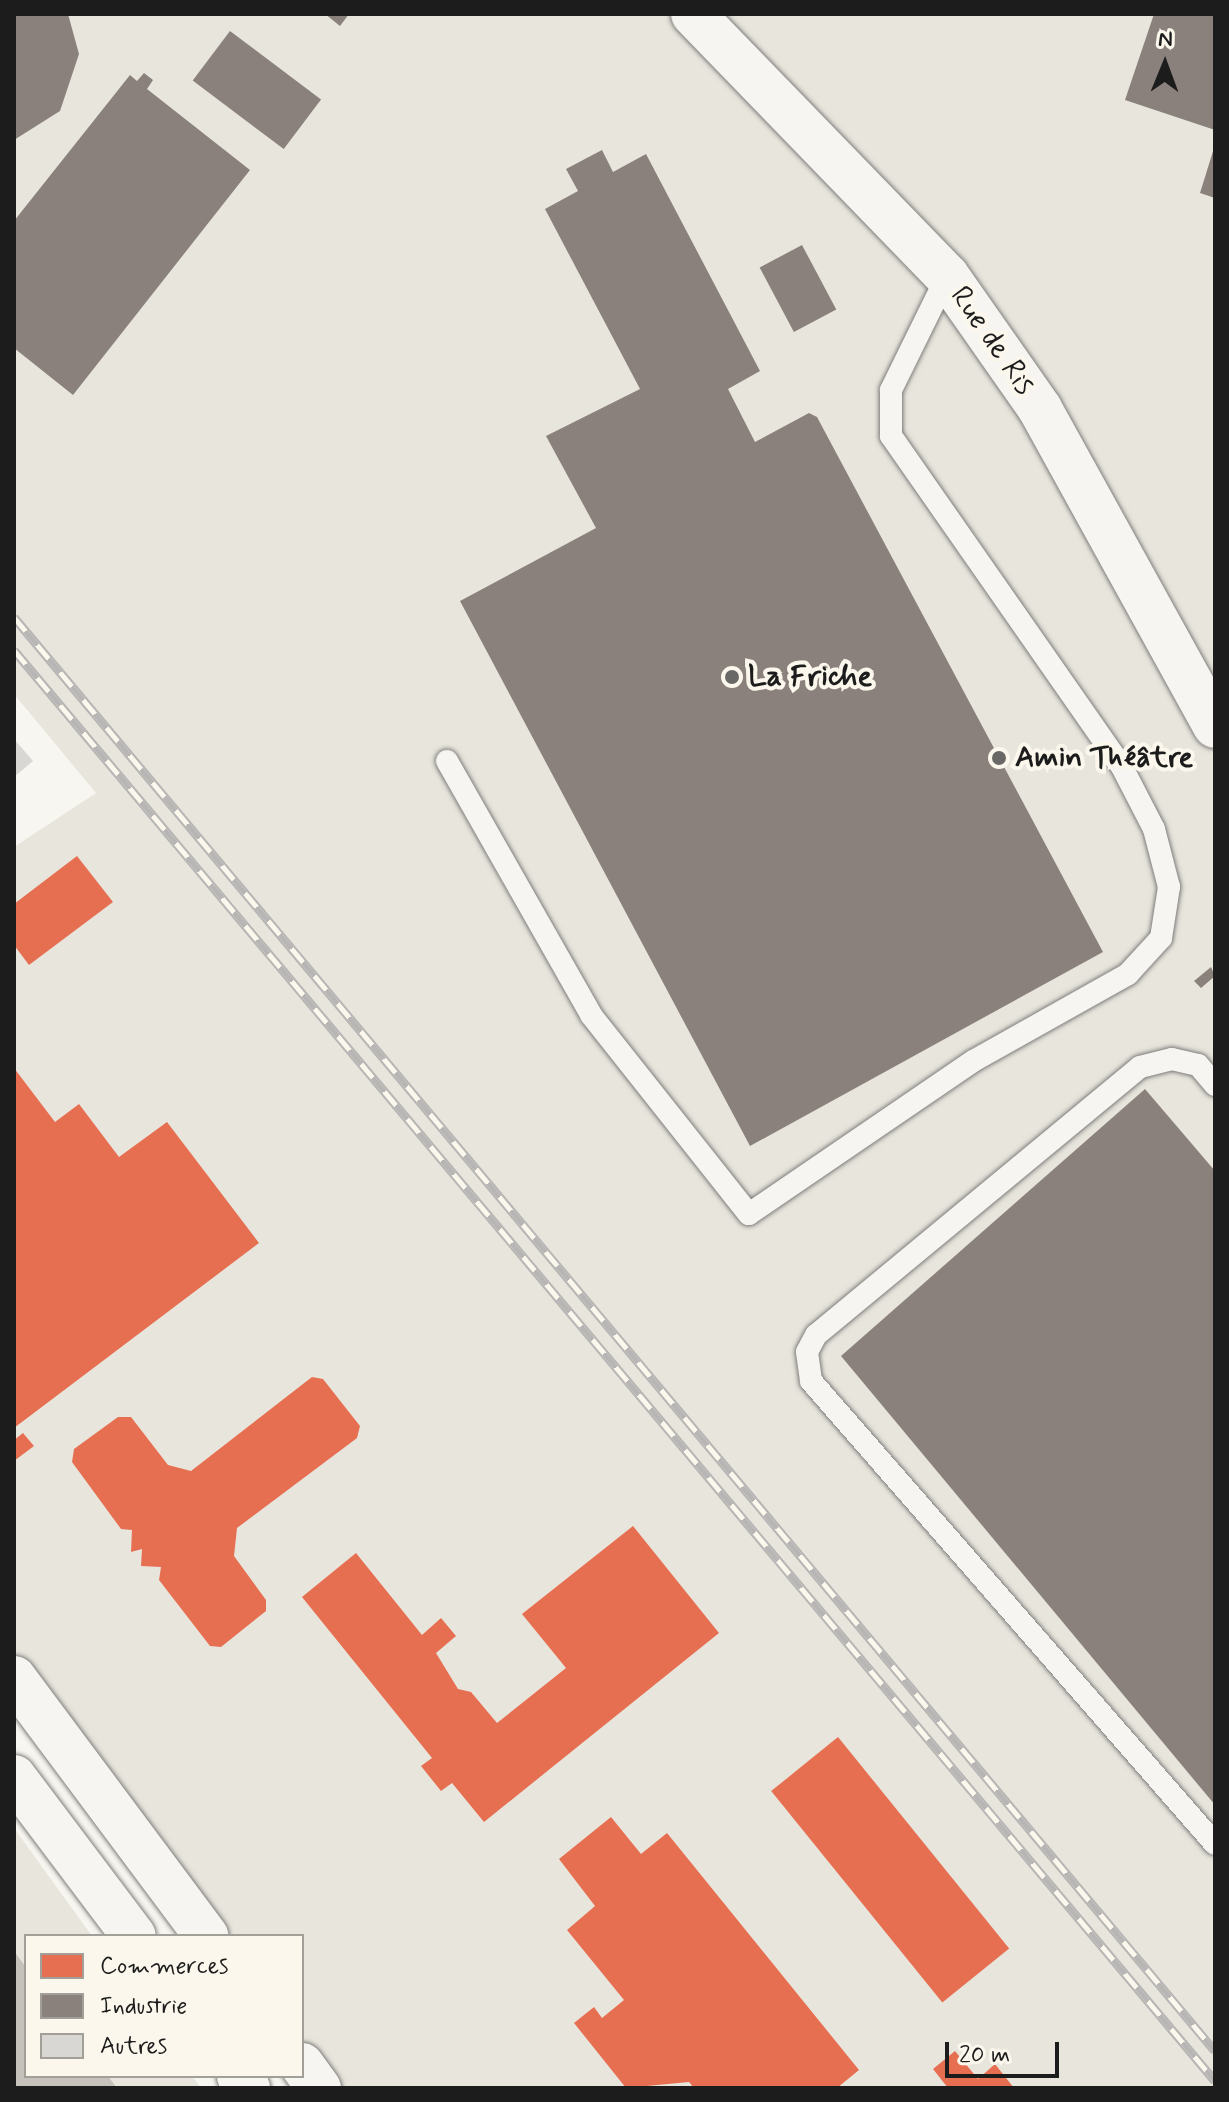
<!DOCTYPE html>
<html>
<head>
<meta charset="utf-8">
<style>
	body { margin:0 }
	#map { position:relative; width:1229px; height:2102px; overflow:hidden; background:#f8f6f0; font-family:Mynerve,sans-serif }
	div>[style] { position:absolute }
	.built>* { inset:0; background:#e8e5dd }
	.water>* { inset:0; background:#c5c2bc }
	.shops>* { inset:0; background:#e76f51; transform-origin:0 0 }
	.industry>* { inset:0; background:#8a817c; transform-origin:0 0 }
	.building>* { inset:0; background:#d9d7d3 }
	.roads { filter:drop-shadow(0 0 2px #7f7e7b) drop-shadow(0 0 2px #7f7e7b) }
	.service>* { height:22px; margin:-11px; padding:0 11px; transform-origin:11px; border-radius:11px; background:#f6f5f1 }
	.secondary>* { height:44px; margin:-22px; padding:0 22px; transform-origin:22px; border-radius:22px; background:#f6f5f1 }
	.primary>* { height:44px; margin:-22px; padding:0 22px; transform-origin:22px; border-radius:22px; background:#f6f5f1 }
	.rail>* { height:9px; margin-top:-4.5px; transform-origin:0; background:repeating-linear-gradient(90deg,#fbf7ec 0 18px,#b7b6b4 0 36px); box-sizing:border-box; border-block:2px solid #b7b6b4 }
	.dots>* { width:22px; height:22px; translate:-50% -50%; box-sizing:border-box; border:4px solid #fbf7ec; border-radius:50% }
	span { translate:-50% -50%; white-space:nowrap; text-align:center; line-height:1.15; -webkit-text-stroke:8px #fbf7ec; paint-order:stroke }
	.street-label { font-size:30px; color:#1c1c1c }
	.poi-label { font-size:30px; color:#1c1c1c; font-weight:700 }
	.left { translate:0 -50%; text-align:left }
	.frame { position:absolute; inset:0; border:16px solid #1c1c1c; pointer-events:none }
	.legend { position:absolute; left:24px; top:1934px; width:280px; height:144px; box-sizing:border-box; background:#fbf7ec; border:2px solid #a29f99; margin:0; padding:10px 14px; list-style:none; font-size:24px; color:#1c1c1c }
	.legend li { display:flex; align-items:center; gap:16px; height:40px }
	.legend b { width:40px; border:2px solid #a29f99 }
	.north { position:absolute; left:1125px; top:24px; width:80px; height:80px; -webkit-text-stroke:6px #fbf7ec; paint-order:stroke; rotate:1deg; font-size:22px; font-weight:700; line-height:32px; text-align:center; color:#1c1c1c }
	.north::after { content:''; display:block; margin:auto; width:28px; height:36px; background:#1c1c1c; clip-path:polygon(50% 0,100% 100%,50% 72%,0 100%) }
	.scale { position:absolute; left:945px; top:2042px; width:114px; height:36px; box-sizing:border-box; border:4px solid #1c1c1c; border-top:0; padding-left:10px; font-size:24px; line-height:28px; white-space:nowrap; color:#1c1c1c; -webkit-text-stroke:6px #fbf7ec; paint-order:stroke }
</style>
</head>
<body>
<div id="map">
	<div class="built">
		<div style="clip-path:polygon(14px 14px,1215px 14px,1215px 2088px,319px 2088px,302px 2065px,302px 1936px,206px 1936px,14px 1678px,14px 847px,96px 793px,14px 694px)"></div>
		<div style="clip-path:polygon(14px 1828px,92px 1936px,26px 1936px,26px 1967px,14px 1951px)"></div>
		<div style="clip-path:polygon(108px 2076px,192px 2076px,201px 2088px,117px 2088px)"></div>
	</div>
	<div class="water">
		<div style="clip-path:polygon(14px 1951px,26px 1967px,26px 2076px,108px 2076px,117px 2088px,14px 2088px)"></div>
	</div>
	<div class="shops">
		<div style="clip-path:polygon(77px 856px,113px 902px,29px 965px,14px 945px,14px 904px)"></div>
		<div style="clip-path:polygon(14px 1068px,55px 1122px,79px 1104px,119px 1157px,167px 1122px,259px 1243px,14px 1428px)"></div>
		<div style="clip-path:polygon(312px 1377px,323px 1379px,360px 1426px,357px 1438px,237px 1528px,234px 1556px,266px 1600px,266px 1611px,221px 1647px,210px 1646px,159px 1580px,161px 1567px,141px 1566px,142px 1549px,131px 1552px,132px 1530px,121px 1529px,72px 1462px,74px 1449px,118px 1417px,131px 1417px,168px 1465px,191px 1471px)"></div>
		<div style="clip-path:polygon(23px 1433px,34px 1446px,14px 1461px,14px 1440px)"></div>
		<div style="clip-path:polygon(633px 1526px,719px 1633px,484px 1822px,452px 1783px,441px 1791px,421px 1766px,432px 1758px,302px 1597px,356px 1553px,422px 1635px,441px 1618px,456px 1636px,436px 1653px,458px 1689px,471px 1692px,497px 1723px,566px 1668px,522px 1614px)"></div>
		<div style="left:838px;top:1737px;width:272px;height:86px;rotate:51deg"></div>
		<div style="clip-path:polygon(611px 1817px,641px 1854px,667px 1833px,859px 2070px,837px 2088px,694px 2088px,689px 2082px,626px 2088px,574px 2023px,594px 2007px,602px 2018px,624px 2000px,567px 1930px,595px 1906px,559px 1859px)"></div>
		<div style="clip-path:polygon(955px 2051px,978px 2079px,995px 2064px,1014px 2088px,948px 2088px,933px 2069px)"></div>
	</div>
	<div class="industry">
		<div style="clip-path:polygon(14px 14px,68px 14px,79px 54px,60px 111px,14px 140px)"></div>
		<div style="clip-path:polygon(325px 14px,349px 14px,340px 26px)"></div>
		<div style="clip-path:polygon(1154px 14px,1215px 16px,1215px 130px,1125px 100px)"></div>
		<div style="left:230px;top:31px;width:114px;height:62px;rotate:37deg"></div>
		<div style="clip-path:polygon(144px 73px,153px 80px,147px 89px,250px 170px,73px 395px,14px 348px,14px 221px,130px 75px,137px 81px)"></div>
		<div style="clip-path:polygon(1214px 148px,1215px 148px,1215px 198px,1200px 193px)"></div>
		<div style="clip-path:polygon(602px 150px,613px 172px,646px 154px,760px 371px,728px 389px,755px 442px,809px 413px,817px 417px,1103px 952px,750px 1146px,460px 601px,596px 528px,546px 436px,640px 389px,545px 209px,578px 191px,566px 169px)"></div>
		<div style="left:802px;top:245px;width:73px;height:48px;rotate:62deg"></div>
		<div style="clip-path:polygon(1211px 967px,1215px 976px,1201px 988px,1194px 981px)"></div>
		<div style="clip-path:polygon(1145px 1089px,1215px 1171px,1215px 1805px,841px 1356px)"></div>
	</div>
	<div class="building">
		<div style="clip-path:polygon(14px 739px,33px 761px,14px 777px)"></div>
	</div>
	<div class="roads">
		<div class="service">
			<div style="left:447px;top:761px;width:292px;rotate:60.4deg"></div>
			<div style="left:591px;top:1015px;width:254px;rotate:51.6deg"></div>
			<div style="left:749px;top:1214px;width:273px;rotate:-34.3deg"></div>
			<div style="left:975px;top:1060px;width:176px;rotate:-29.3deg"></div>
			<div style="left:1128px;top:974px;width:49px;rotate:-47.5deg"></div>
			<div style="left:1161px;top:938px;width:52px;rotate:-81.1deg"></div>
			<div style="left:1169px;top:887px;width:60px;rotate:-104.5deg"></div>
			<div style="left:1154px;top:829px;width:70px;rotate:-117.3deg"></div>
			<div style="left:1122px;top:767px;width:404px;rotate:-124.9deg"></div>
			<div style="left:891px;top:436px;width:46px;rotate:-90deg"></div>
			<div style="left:891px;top:390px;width:127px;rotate:-63.8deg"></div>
			<div style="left:1215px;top:1085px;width:26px;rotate:-130deg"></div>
			<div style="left:1198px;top:1065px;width:27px;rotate:-167deg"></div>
			<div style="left:1172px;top:1059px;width:33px;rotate:166deg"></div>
			<div style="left:1140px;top:1067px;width:420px;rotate:140.4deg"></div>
			<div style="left:816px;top:1335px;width:19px;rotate:118deg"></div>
			<div style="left:807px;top:1352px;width:29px;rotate:82deg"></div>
			<div style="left:811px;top:1381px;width:614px;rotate:48.89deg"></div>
		</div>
		<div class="secondary">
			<div style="left:693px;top:14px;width:365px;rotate:45.9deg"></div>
			<div style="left:947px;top:276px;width:162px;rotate:55deg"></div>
			<div style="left:1040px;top:409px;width:362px;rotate:61.1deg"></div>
		</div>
		<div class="primary">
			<div style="left:14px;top:1678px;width:322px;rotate:53.3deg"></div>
			<div style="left:14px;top:1777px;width:199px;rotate:53deg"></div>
			<div style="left:302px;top:2065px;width:29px;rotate:54deg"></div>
			<div style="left:239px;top:2076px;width:15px;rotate:53deg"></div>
		</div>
	</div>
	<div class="rail">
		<div style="left:14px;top:617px;width:1870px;rotate:50.05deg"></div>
		<div style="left:14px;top:650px;width:1868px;rotate:49.99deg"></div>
	</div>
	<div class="dots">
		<div style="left:732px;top:677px;background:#696866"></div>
		<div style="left:999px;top:758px;background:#696866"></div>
	</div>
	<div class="street-label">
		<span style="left:992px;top:341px;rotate:55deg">Rue de Ris</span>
	</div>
	<div class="poi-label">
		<span class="left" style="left:748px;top:677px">La Friche</span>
		<span class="left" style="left:1015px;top:758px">Amin Théâtre</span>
	</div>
	<div class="frame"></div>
	<ul class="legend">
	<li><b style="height:22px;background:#e76f51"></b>Commerces</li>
	<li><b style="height:22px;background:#8a817c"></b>Industrie</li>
	<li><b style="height:22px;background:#d9d7d3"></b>Autres</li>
	</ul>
	<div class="north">N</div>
	<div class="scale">20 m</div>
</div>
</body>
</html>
